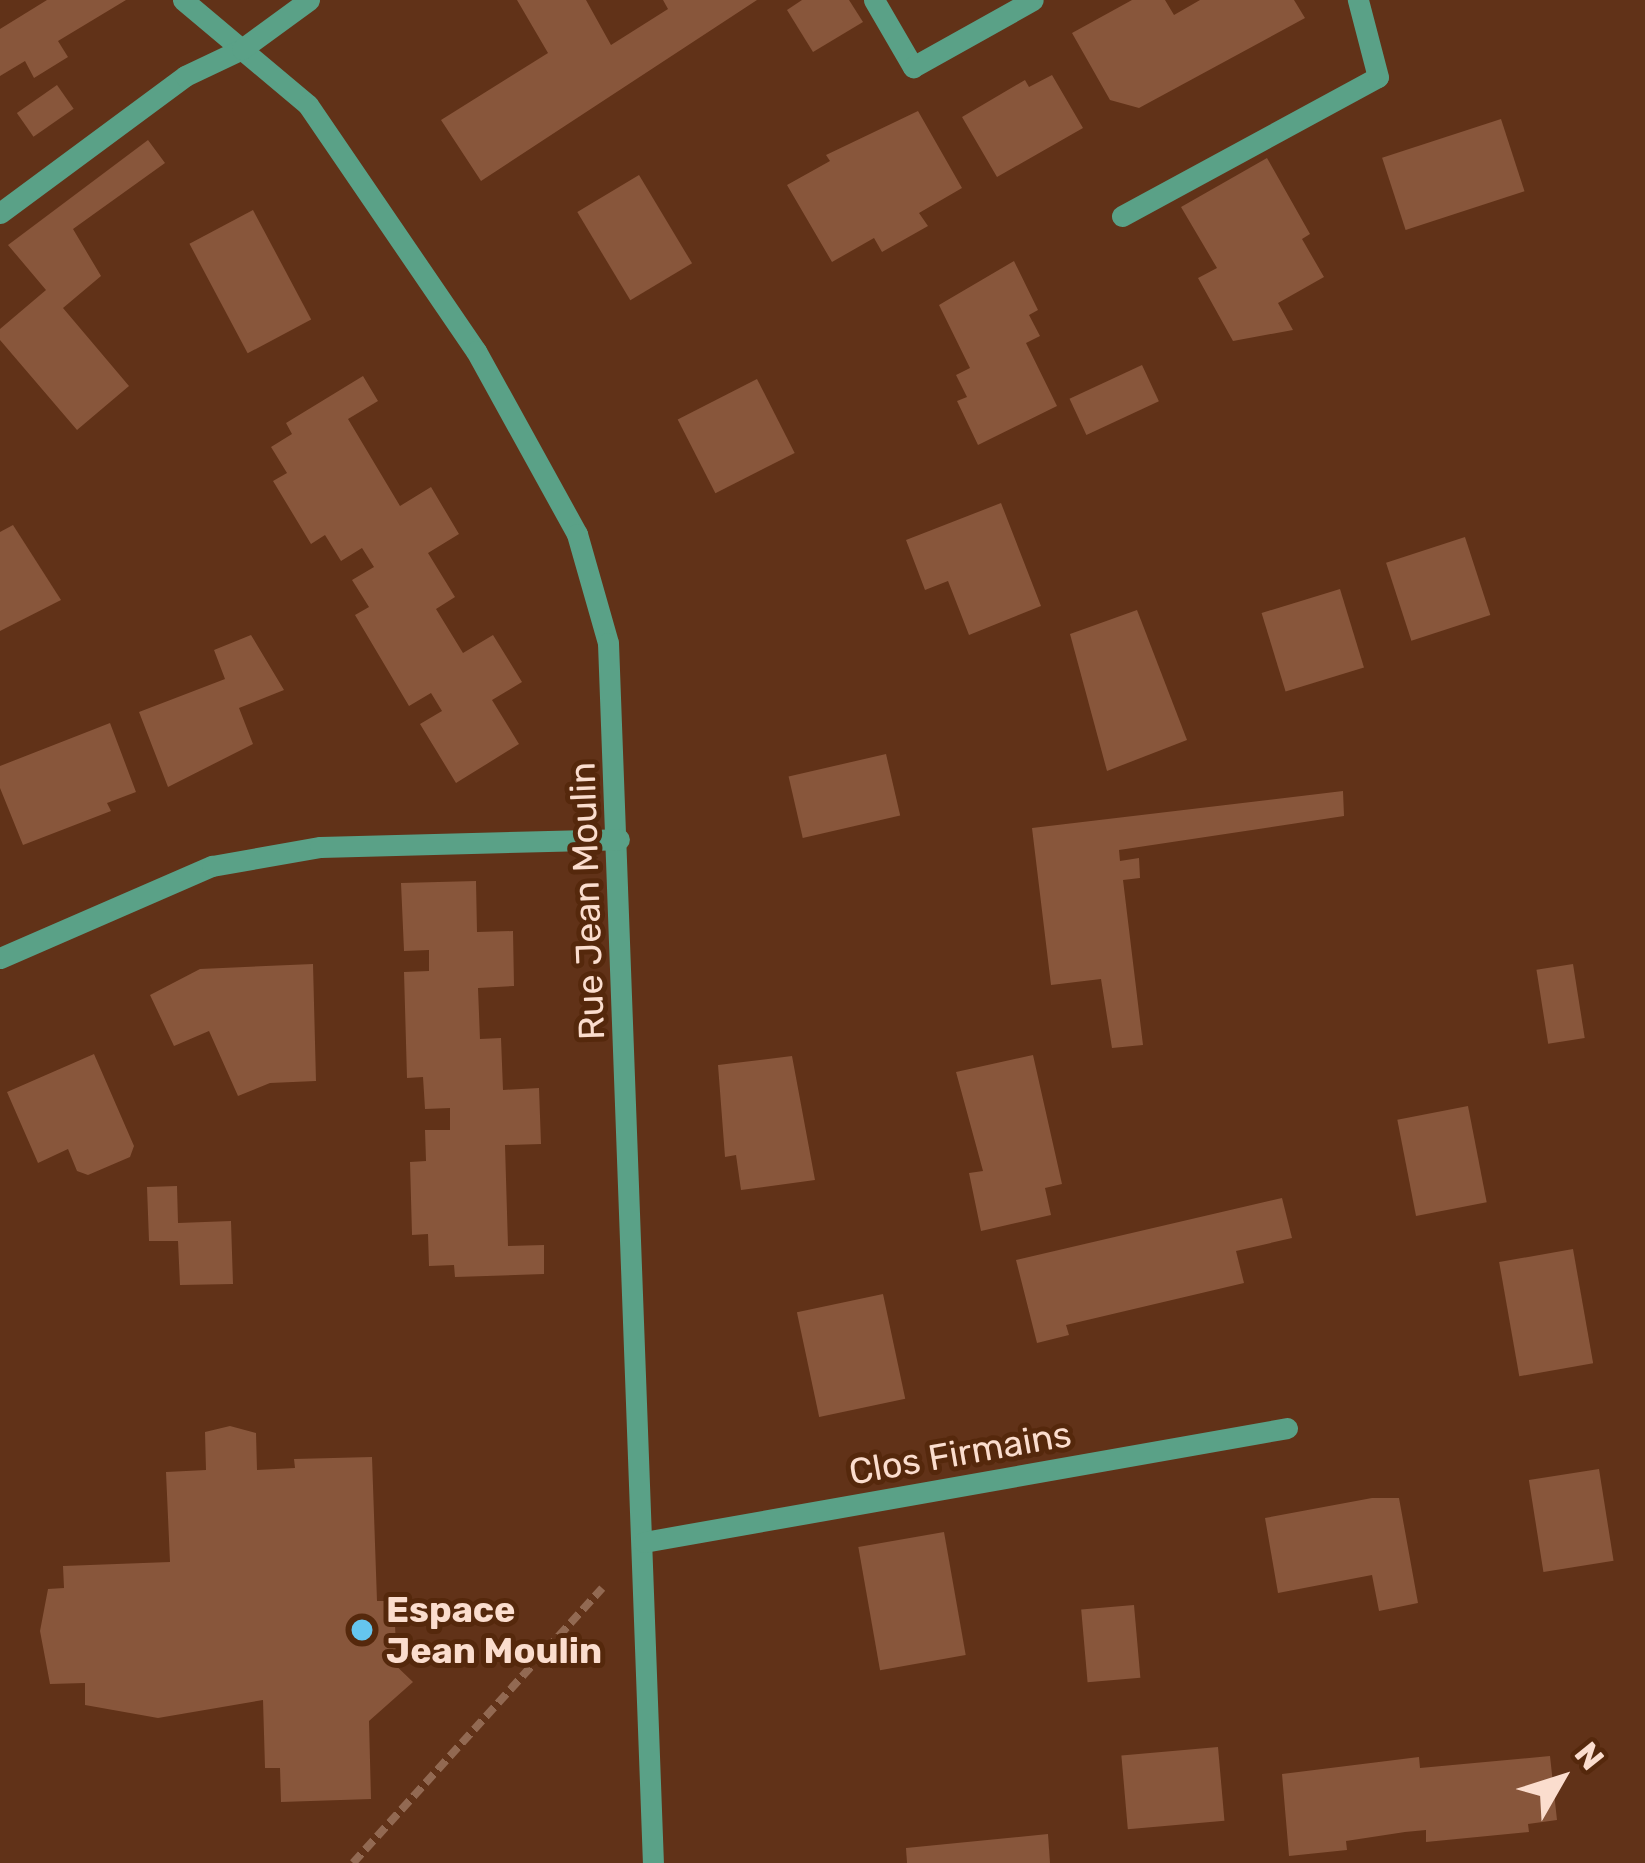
<!DOCTYPE html>
<html>
<head>
<meta charset="utf-8">
<style>
	body { margin:0 }
	#map { position:relative; width:1645px; height:1863px; overflow:hidden; background:#613218; font-family:Rubik,sans-serif }
	div>[style] { position:absolute }
	.building>* { inset:0; background:#88563b; transform-origin:0 0 }
	.path>* { height:8px; margin-top:-4px; transform-origin:0; background:repeating-linear-gradient(90deg,#926952 0 12px,transparent 0 18px) }
	.minor>* { height:21px; margin:-10.5px; padding:0 10.5px; transform-origin:10.5px; border-radius:10.5px; background:#5aa187 }
	.dots>* { width:33px; height:33px; translate:-50% -50%; box-sizing:border-box; border:6px solid #55280c; border-radius:50% }
	span { translate:-50% -50%; white-space:nowrap; text-align:center; line-height:1.15; -webkit-text-stroke:10px #55280c; paint-order:stroke }
	.street-label { font-size:36px; color:#fbddce }
	.poi-label { font-size:36px; color:#fbddce; font-weight:700 }
	.left { translate:0 -50%; text-align:left }
	.north { position:absolute; left:1501px; top:1719px; width:120px; height:120px; -webkit-text-stroke:9px #55280c; paint-order:stroke; rotate:51deg; font-size:33px; font-weight:700; line-height:48px; text-align:center; color:#fbddce }
	.north::after { content:''; display:block; margin:auto; width:42px; height:54px; background:#fbddce; clip-path:polygon(50% 0,100% 100%,50% 72%,0 100%) }
</style>
</head>
<body>
<div id="map">
	<div class="building">
		<div style="clip-path:polygon(47px 0,126px 0,58px 41px,68px 57px,34px 78px,25px 61px,0 76px,0 29px)"></div>
		<div style="clip-path:polygon(517px 0,586px 0,611px 45px,668px 9px,663px 0,757px 0,481px 181px,441px 120px,548px 53px)"></div>
		<div style="clip-path:polygon(802px 0,849px 0,863px 22px,813px 52px,787px 10px)"></div>
		<div style="clip-path:polygon(1132px 0,1165px 0,1174px 15px,1200px 0,1294px 0,1305px 18px,1139px 108px,1110px 100px,1072px 33px)"></div>
		<div style="clip-path:polygon(1052px 75px,1083px 128px,997px 177px,962px 117px,1025px 80px,1029px 87px)"></div>
		<div style="left:57px;top:85px;width:29px;height:49px;rotate:55deg"></div>
		<div style="clip-path:polygon(918px 111px,962px 188px,919px 213px,928px 226px,882px 252px,874px 238px,832px 262px,787px 185px,830px 161px,826px 155px)"></div>
		<div style="left:1501px;top:119px;width:76px;height:125px;rotate:72deg"></div>
		<div style="clip-path:polygon(148px 140px,165px 163px,73px 229px,101px 276px,63px 308px,129px 386px,77px 430px,0 340px,0 329px,46px 290px,8px 245px)"></div>
		<div style="clip-path:polygon(1267px 158px,1310px 234px,1302px 239px,1324px 277px,1278px 303px,1293px 330px,1233px 341px,1198px 278px,1217px 268px,1181px 207px)"></div>
		<div style="left:639px;top:175px;width:103px;height:72px;rotate:59deg"></div>
		<div style="left:253px;top:210px;width:124px;height:72px;rotate:62deg"></div>
		<div style="clip-path:polygon(1014px 261px,1038px 310px,1029px 315px,1040px 336px,1026px 343px,1057px 406px,978px 445px,957px 401px,967px 397px,956px 375px,970px 368px,939px 305px)"></div>
		<div style="left:1142px;top:365px;width:40px;height:80px;rotate:65deg"></div>
		<div style="clip-path:polygon(363px 376px,378px 401px,348px 419px,400px 506px,431px 487px,459px 534px,428px 553px,455px 597px,436px 609px,463px 653px,493px 635px,522px 682px,492px 700px,519px 744px,456px 783px,420px 724px,442px 711px,431px 693px,409px 706px,355px 615px,369px 607px,352px 580px,374px 567px,362px 548px,341px 561px,325px 535px,311px 544px,273px 481px,287px 473px,271px 447px,292px 434px,286px 423px)"></div>
		<div style="left:757px;top:379px;width:83px;height:89px;rotate:63deg"></div>
		<div style="clip-path:polygon(1001px 503px,1041px 606px,969px 635px,948px 581px,925px 590px,906px 540px)"></div>
		<div style="clip-path:polygon(13px 525px,61px 600px,0 631px,0 532px)"></div>
		<div style="left:1465px;top:537px;width:82px;height:83px;rotate:72deg"></div>
		<div style="left:1340px;top:589px;width:82px;height:82px;rotate:73deg"></div>
		<div style="clip-path:polygon(1137px 610px,1187px 740px,1107px 771px,1070px 634px)"></div>
		<div style="clip-path:polygon(251px 635px,284px 690px,239px 708px,253px 744px,168px 787px,139px 712px,225px 679px,214px 650px)"></div>
		<div style="clip-path:polygon(110px 723px,136px 792px,107px 803px,111px 811px,23px 845px,0 788px,0 766px)"></div>
		<div style="left:886px;top:754px;width:63px;height:100px;rotate:77deg"></div>
		<div style="clip-path:polygon(1343px 791px,1344px 816px,1119px 850px,1120px 861px,1139px 858px,1140px 878px,1123px 880px,1143px 1045px,1112px 1048px,1101px 979px,1051px 985px,1032px 828px)"></div>
		<div style="clip-path:polygon(476px 881px,477px 932px,513px 931px,514px 986px,478px 988px,480px 1039px,501px 1038px,503px 1090px,539px 1088px,541px 1144px,505px 1145px,508px 1246px,544px 1245px,544px 1274px,455px 1277px,454px 1265px,429px 1266px,428px 1234px,412px 1235px,410px 1162px,426px 1161px,425px 1130px,450px 1130px,450px 1108px,425px 1109px,423px 1077px,407px 1078px,404px 972px,429px 971px,429px 950px,404px 951px,401px 883px)"></div>
		<div style="clip-path:polygon(313px 964px,316px 1081px,270px 1083px,238px 1096px,209px 1031px,174px 1046px,150px 995px,200px 969px)"></div>
		<div style="left:1573px;top:964px;width:75px;height:37px;rotate:81deg"></div>
		<div style="clip-path:polygon(94px 1054px,134px 1146px,130px 1157px,88px 1175px,77px 1171px,68px 1149px,38px 1163px,7px 1092px)"></div>
		<div style="clip-path:polygon(1033px 1055px,1062px 1184px,1045px 1188px,1051px 1215px,981px 1231px,969px 1173px,983px 1171px,956px 1072px)"></div>
		<div style="clip-path:polygon(792px 1056px,815px 1180px,741px 1190px,736px 1155px,725px 1157px,718px 1065px)"></div>
		<div style="left:1468px;top:1106px;width:98px;height:72px;rotate:79deg"></div>
		<div style="clip-path:polygon(177px 1186px,178px 1223px,231px 1221px,233px 1284px,180px 1285px,178px 1241px,149px 1241px,147px 1187px)"></div>
		<div style="clip-path:polygon(1282px 1198px,1292px 1238px,1236px 1251px,1244px 1283px,1066px 1325px,1069px 1335px,1037px 1343px,1016px 1260px)"></div>
		<div style="left:1573px;top:1249px;width:116px;height:75px;rotate:80deg"></div>
		<div style="left:883px;top:1294px;width:107px;height:88px;rotate:78deg"></div>
		<div style="clip-path:polygon(230px 1426px,256px 1433px,257px 1470px,295px 1468px,294px 1459px,372px 1457px,377px 1601px,394px 1601px,396px 1648px,387px 1657px,413px 1682px,369px 1721px,371px 1799px,281px 1802px,280px 1768px,265px 1768px,263px 1700px,158px 1718px,85px 1705px,85px 1683px,50px 1684px,40px 1631px,48px 1589px,64px 1588px,63px 1566px,170px 1562px,166px 1472px,206px 1470px,205px 1432px)"></div>
		<div style="left:1599px;top:1469px;width:93px;height:71px;rotate:81deg"></div>
		<div style="clip-path:polygon(1372px 1498px,1399px 1498px,1418px 1603px,1379px 1611px,1372px 1575px,1278px 1593px,1265px 1518px)"></div>
		<div style="left:944px;top:1532px;width:125px;height:87px;rotate:80deg"></div>
		<div style="left:1134px;top:1605px;width:73px;height:53px;rotate:85deg"></div>
		<div style="left:1218px;top:1747px;width:74px;height:97px;rotate:85deg"></div>
		<div style="clip-path:polygon(1550px 1756px,1557px 1820px,1528px 1824px,1529px 1832px,1426px 1842px,1426px 1830px,1405px 1832px,1346px 1841px,1347px 1850px,1289px 1856px,1282px 1774px,1419px 1757px,1420px 1768px)"></div>
		<div style="clip-path:polygon(1048px 1834px,1050px 1863px,907px 1863px,906px 1848px)"></div>
	</div>
	<div class="path">
		<div style="left:353px;top:1863px;width:371px;rotate:-47.8deg"></div>
	</div>
	<div class="minor">
		<div style="left:183px;top:0;width:163px;rotate:40deg"></div>
		<div style="left:308px;top:105px;width:298px;rotate:55.7deg"></div>
		<div style="left:476px;top:351px;width:209px;rotate:61.1deg"></div>
		<div style="left:577px;top:534px;width:113px;rotate:74.1deg"></div>
		<div style="left:608px;top:643px;width:1221px;rotate:87.89deg"></div>
		<div style="left:874px;top:0;width:78px;rotate:59.8deg"></div>
		<div style="left:913px;top:67px;width:137px;rotate:-29.2deg"></div>
		<div style="left:0;top:213px;width:230px;rotate:-36.5deg"></div>
		<div style="left:185px;top:76px;width:63px;rotate:-25.3deg"></div>
		<div style="left:242px;top:49px;width:83px;rotate:-36.2deg"></div>
		<div style="left:1122px;top:216px;width:291px;rotate:-28.5deg"></div>
		<div style="left:1378px;top:77px;width:80px;rotate:-104.6deg"></div>
		<div style="left:0;top:958px;width:231px;rotate:-23.5deg"></div>
		<div style="left:212px;top:866px;width:110px;rotate:-10deg"></div>
		<div style="left:320px;top:847px;width:299px;rotate:-1.5deg"></div>
		<div style="left:644px;top:1542px;width:653px;rotate:-10.05deg"></div>
	</div>
	<div class="dots">
		<div style="left:362px;top:1630px;background:#65c5ee"></div>
	</div>
	<div class="street-label">
		<span style="left:587px;top:901px;rotate:-92deg">Rue Jean Moulin</span>
		<span style="left:960px;top:1453px;rotate:-10deg">Clos Firmains</span>
	</div>
	<div class="poi-label">
		<span class="left" style="left:386px;top:1630px">Espace<br>Jean Moulin</span>
	</div>
	<div class="north">N</div>
</div>
</body>
</html>
